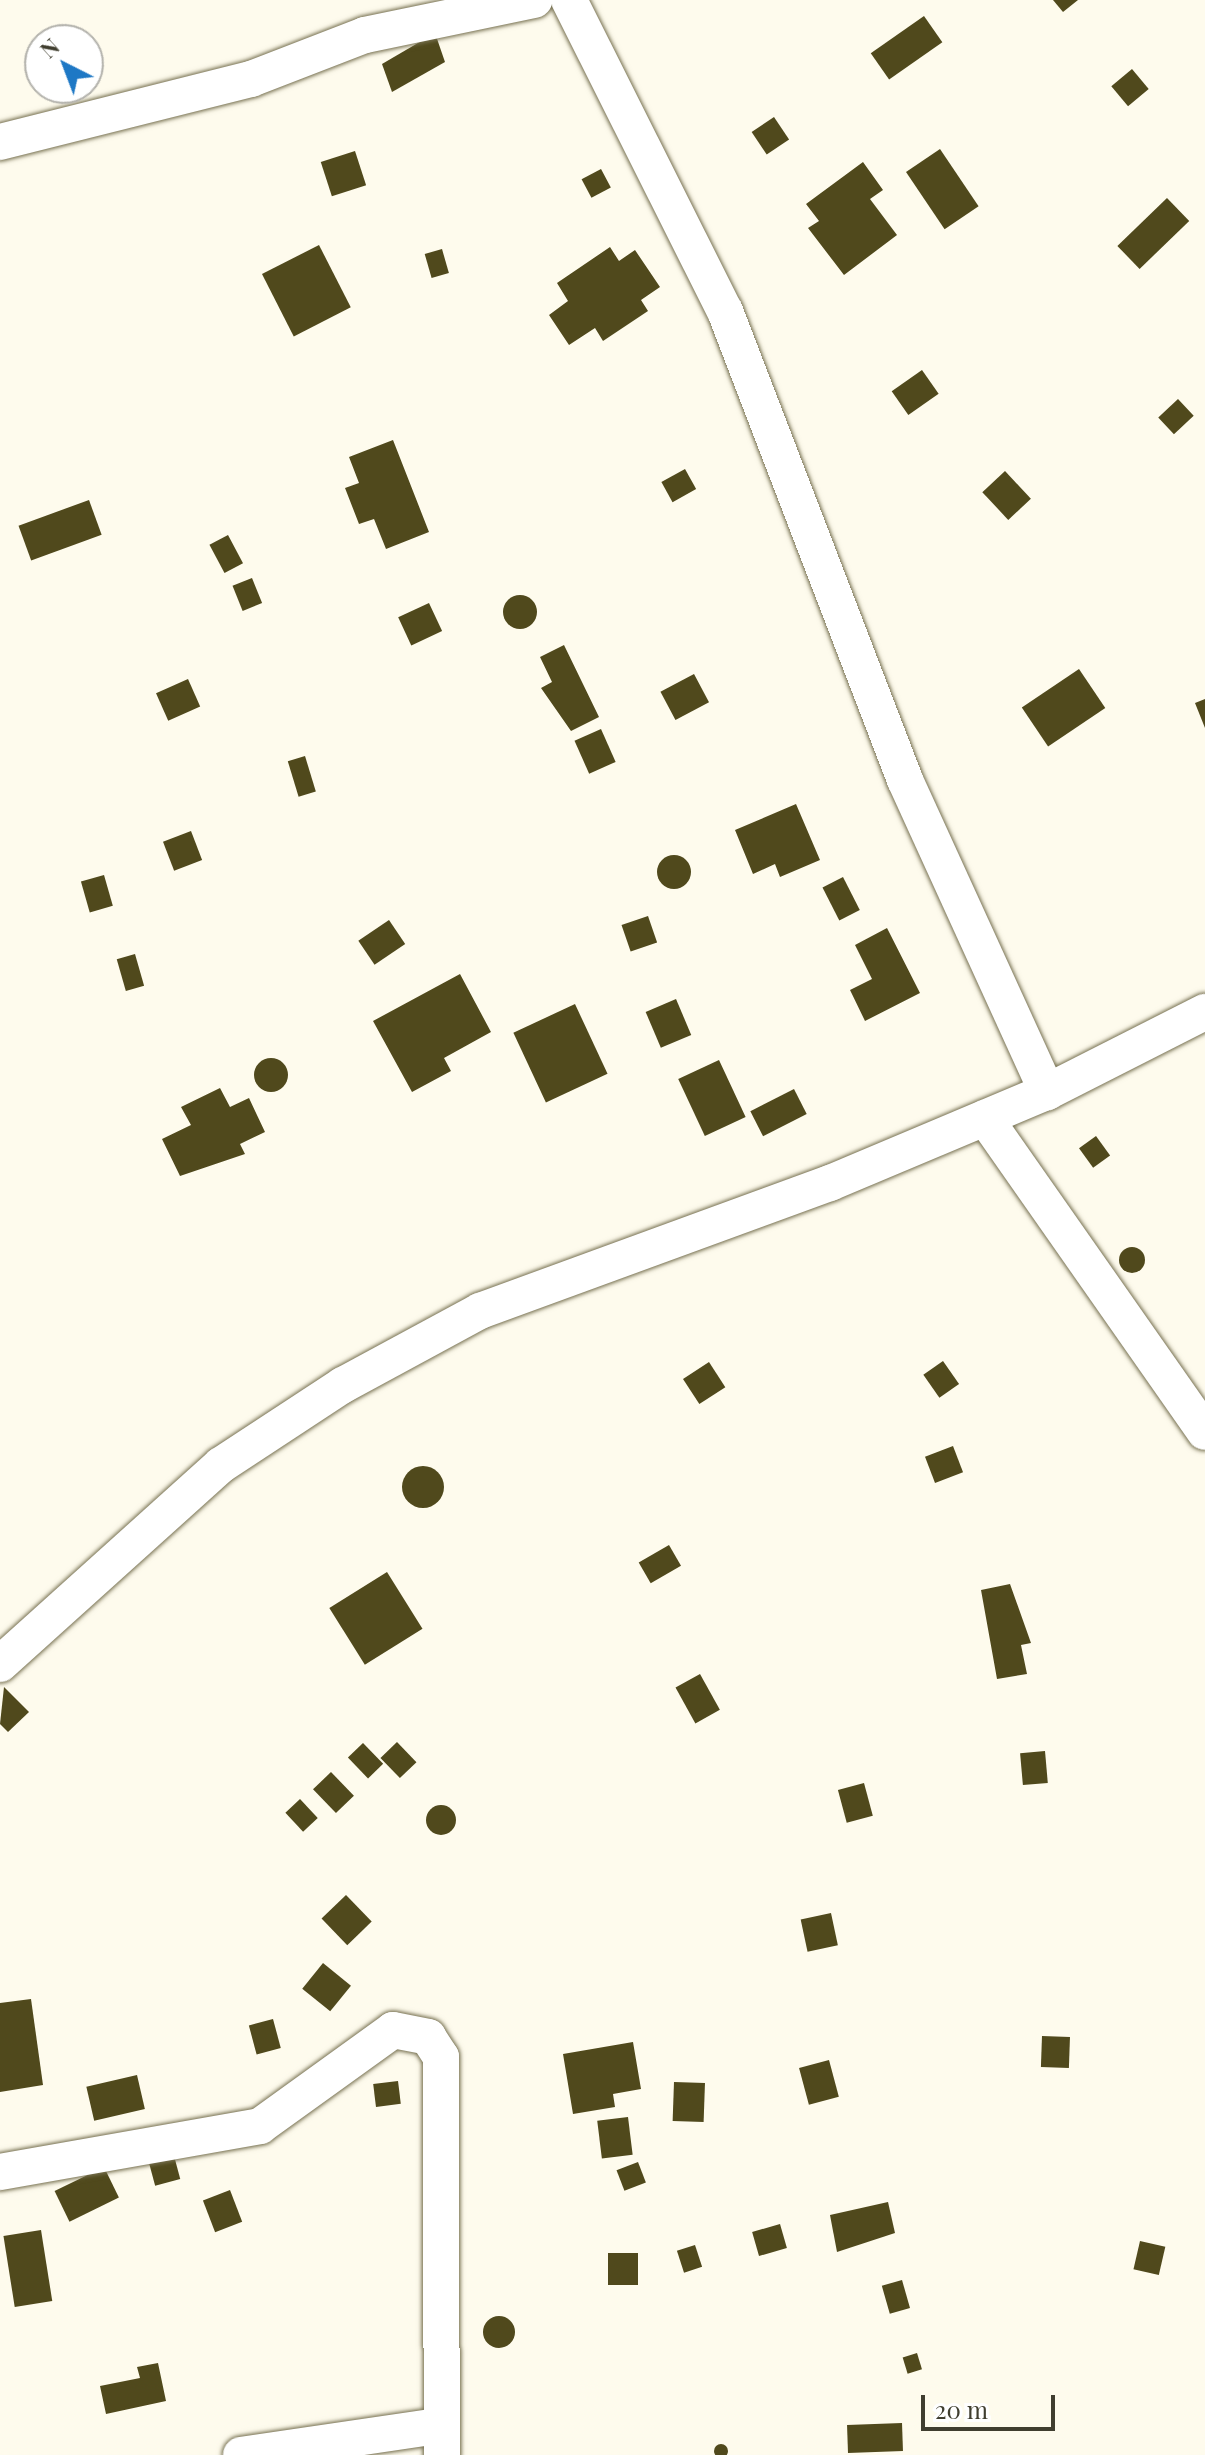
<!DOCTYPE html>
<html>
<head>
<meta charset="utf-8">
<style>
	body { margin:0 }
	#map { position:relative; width:1205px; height:2455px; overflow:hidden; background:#fefbed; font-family:"Playfair Display",serif }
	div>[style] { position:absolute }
	.building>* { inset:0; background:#50491c; transform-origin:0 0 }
	.round { border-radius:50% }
	.roads { filter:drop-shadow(0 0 2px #777151) drop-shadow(0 0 2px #777151) }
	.minor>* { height:36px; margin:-18px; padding:0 18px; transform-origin:18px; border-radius:18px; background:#fff }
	span { translate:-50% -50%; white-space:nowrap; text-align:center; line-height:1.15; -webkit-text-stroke:8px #fff; paint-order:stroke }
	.north { position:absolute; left:24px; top:24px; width:80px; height:80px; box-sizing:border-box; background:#fff; border:2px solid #b3b2ac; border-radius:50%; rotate:318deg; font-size:22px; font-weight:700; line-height:32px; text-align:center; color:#403e2f }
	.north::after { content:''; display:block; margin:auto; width:28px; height:36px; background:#1e78c5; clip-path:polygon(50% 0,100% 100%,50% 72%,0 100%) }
	.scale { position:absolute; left:921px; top:2395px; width:134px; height:36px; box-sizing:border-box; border:4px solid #403e2f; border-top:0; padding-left:10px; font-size:24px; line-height:28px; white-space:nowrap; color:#403e2f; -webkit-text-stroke:6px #fff; paint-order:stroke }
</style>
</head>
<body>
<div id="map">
	<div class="building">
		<div style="clip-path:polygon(1053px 0,1078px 0,1063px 12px)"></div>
		<div style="left:924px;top:16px;width:32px;height:65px;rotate:55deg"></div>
		<div style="clip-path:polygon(435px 33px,445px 62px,392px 92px,382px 64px)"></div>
		<div style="left:1132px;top:69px;width:26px;height:27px;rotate:50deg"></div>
		<div style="left:774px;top:117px;width:27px;height:27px;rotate:56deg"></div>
		<div style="left:940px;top:149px;width:69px;height:41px;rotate:56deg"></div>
		<div style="left:355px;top:151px;width:36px;height:36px;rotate:72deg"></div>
		<div style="clip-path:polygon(863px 162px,883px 190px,870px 199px,897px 235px,844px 275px,808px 228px,819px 221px,806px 204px)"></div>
		<div style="left:601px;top:169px;width:21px;height:22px;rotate:62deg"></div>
		<div style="left:1167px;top:198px;width:32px;height:69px;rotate:46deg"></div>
		<div style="left:319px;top:245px;width:70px;height:64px;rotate:63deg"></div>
		<div style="clip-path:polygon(610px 247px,619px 261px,635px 250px,660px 287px,641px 300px,648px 311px,603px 341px,595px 328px,569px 345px,549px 315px,568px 301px,557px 283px)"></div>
		<div style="left:442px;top:249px;width:25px;height:18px;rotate:74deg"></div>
		<div style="left:922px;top:370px;width:29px;height:37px;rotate:55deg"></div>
		<div style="left:1178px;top:399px;width:23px;height:27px;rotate:47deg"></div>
		<div style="clip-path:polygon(393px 440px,429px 532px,386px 549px,374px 519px,359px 524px,345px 488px,359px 483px,349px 457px)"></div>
		<div style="left:685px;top:469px;width:23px;height:27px;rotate:61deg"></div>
		<div style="left:1005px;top:471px;width:38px;height:31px;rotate:47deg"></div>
		<div style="left:89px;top:500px;width:37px;height:75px;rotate:70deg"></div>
		<div style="left:228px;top:535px;width:32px;height:21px;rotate:62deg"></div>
		<div style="left:252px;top:578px;width:27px;height:21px;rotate:68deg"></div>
		<div class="round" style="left:503px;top:595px;width:34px;height:34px"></div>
		<div style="left:429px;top:603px;width:31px;height:34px;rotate:65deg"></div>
		<div style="clip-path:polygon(564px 645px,599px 717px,571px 731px,541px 688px,552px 682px,540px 657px)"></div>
		<div style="left:1079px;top:669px;width:47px;height:69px;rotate:56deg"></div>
		<div style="left:694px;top:674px;width:32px;height:38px;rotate:62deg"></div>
		<div style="left:188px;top:679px;width:30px;height:35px;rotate:66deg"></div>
		<div style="clip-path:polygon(1205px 699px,1205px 728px,1195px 703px)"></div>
		<div style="left:601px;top:729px;width:36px;height:29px;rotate:66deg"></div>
		<div style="left:305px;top:756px;width:37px;height:18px;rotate:73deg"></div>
		<div style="clip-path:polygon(796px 804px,820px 860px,780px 877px,775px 864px,753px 874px,735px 830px)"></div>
		<div style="left:191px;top:831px;width:31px;height:30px;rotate:69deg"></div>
		<div class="round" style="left:657px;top:855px;width:34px;height:34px"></div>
		<div style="left:104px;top:875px;width:32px;height:24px;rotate:74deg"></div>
		<div style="left:843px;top:877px;width:37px;height:23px;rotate:63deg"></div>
		<div style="left:648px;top:916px;width:28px;height:28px;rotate:71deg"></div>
		<div style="left:389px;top:920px;width:29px;height:37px;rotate:56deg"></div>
		<div style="clip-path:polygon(887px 928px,920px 993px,865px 1021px,850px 990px,872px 979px,855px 945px)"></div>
		<div style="left:135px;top:954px;width:33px;height:19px;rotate:74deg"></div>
		<div style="clip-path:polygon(460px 974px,491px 1032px,444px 1058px,451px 1071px,412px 1092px,373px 1021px)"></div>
		<div style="left:676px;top:999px;width:39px;height:33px;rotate:67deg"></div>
		<div style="left:575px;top:1004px;width:77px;height:68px;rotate:65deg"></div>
		<div class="round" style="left:254px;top:1058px;width:34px;height:34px"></div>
		<div style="left:719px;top:1060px;width:63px;height:45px;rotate:65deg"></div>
		<div style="clip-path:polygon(220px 1088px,230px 1107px,249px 1098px,265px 1132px,240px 1144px,245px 1154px,180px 1176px,162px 1139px,191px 1125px,181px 1107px)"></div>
		<div style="left:794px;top:1089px;width:28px;height:49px;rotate:63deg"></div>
		<div style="left:1096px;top:1136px;width:24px;height:21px;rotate:54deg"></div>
		<div class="round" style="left:1119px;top:1247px;width:26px;height:26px"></div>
		<div style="left:943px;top:1361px;width:28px;height:24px;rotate:55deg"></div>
		<div style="left:709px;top:1362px;width:30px;height:31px;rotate:57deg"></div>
		<div style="left:953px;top:1446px;width:28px;height:30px;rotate:69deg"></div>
		<div class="round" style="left:402px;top:1466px;width:42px;height:42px"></div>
		<div style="left:669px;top:1545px;width:24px;height:35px;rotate:60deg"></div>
		<div style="left:387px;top:1572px;width:67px;height:68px;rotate:58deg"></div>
		<div style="clip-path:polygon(1010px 1584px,1031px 1643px,1021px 1645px,1027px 1674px,997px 1679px,981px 1590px)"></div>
		<div style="left:700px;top:1674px;width:41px;height:28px;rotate:61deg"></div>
		<div style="clip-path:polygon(4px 1687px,29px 1712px,8px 1732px,0 1724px)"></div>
		<div style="left:397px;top:1742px;width:28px;height:23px;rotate:46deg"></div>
		<div style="left:363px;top:1743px;width:29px;height:21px;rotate:46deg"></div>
		<div style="left:1045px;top:1751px;width:32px;height:25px;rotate:85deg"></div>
		<div style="left:331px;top:1772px;width:33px;height:25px;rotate:46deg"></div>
		<div style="left:864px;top:1783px;width:34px;height:27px;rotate:75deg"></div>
		<div style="left:300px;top:1799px;width:26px;height:20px;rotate:47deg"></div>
		<div class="round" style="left:426px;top:1805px;width:30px;height:30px"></div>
		<div style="left:346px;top:1895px;width:37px;height:34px;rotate:46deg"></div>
		<div style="left:831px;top:1913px;width:33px;height:31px;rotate:78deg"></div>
		<div style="left:323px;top:1963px;width:36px;height:33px;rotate:39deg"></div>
		<div style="clip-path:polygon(31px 1999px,43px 2085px,0 2092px,0 2003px)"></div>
		<div style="left:273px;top:2019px;width:30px;height:25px;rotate:75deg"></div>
		<div style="left:1042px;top:2036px;width:28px;height:31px;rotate:2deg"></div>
		<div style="clip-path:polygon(633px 2042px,641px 2089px,613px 2094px,615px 2107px,573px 2114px,563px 2054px)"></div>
		<div style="left:829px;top:2060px;width:38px;height:31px;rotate:75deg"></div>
		<div style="left:137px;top:2075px;width:35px;height:52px;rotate:77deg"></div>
		<div style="left:398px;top:2081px;width:23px;height:25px;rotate:83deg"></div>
		<div style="left:674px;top:2082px;width:31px;height:39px;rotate:2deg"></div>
		<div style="left:628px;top:2117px;width:38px;height:31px;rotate:83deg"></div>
		<div style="left:173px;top:2152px;width:28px;height:26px;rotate:75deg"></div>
		<div style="left:638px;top:2162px;width:22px;height:23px;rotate:69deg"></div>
		<div style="left:104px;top:2167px;width:34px;height:55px;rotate:64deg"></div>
		<div style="left:230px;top:2190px;width:34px;height:29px;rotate:69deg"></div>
		<div style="clip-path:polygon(888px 2202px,895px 2233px,837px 2252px,830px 2215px)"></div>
		<div style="left:780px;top:2224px;width:25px;height:29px;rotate:74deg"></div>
		<div style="left:41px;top:2230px;width:72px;height:38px;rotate:81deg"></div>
		<div style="left:1140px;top:2241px;width:26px;height:29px;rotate:13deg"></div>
		<div style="left:695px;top:2245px;width:23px;height:19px;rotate:72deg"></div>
		<div style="left:638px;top:2253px;width:32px;height:30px;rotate:90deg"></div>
		<div style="left:902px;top:2280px;width:29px;height:21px;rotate:74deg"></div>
		<div class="round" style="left:483px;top:2316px;width:32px;height:32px"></div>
		<div style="left:917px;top:2353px;width:17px;height:15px;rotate:73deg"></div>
		<div style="clip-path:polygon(158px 2363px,166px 2401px,106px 2414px,100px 2386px,140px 2378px,137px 2367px)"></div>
		<div style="left:902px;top:2423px;width:28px;height:55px;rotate:88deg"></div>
		<div class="round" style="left:714px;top:2444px;width:14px;height:14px"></div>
	</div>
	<div class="roads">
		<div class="minor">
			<div style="left:569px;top:0;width:348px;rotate:63.4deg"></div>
			<div style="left:725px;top:311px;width:502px;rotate:69deg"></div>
			<div style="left:905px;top:780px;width:343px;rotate:65.5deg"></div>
			<div style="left:0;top:142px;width:259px;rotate:-14.1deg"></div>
			<div style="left:251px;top:79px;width:122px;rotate:-21.1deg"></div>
			<div style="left:365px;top:35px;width:173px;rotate:-11.7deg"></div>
			<div style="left:985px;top:1118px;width:383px;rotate:55deg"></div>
			<div style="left:0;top:1664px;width:297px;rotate:-42deg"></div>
			<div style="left:221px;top:1465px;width:146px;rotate:-33.3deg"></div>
			<div style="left:343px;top:1385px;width:156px;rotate:-28.4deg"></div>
			<div style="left:480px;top:1311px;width:373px;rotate:-20.1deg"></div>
			<div style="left:830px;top:1183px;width:235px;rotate:-22.8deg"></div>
			<div style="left:1047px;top:1092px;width:177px;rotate:-26.9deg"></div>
			<div style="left:0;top:2172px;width:264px;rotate:-10deg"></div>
			<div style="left:260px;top:2126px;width:164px;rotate:-35.8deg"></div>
			<div style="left:393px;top:2030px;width:36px;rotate:11deg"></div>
			<div style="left:428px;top:2037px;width:24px;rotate:57deg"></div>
			<div style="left:441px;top:2057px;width:398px;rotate:89.9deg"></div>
			<div style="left:241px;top:2455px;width:198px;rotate:-8.4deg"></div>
		</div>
	</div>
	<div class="north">N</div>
	<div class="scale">20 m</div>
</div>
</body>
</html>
